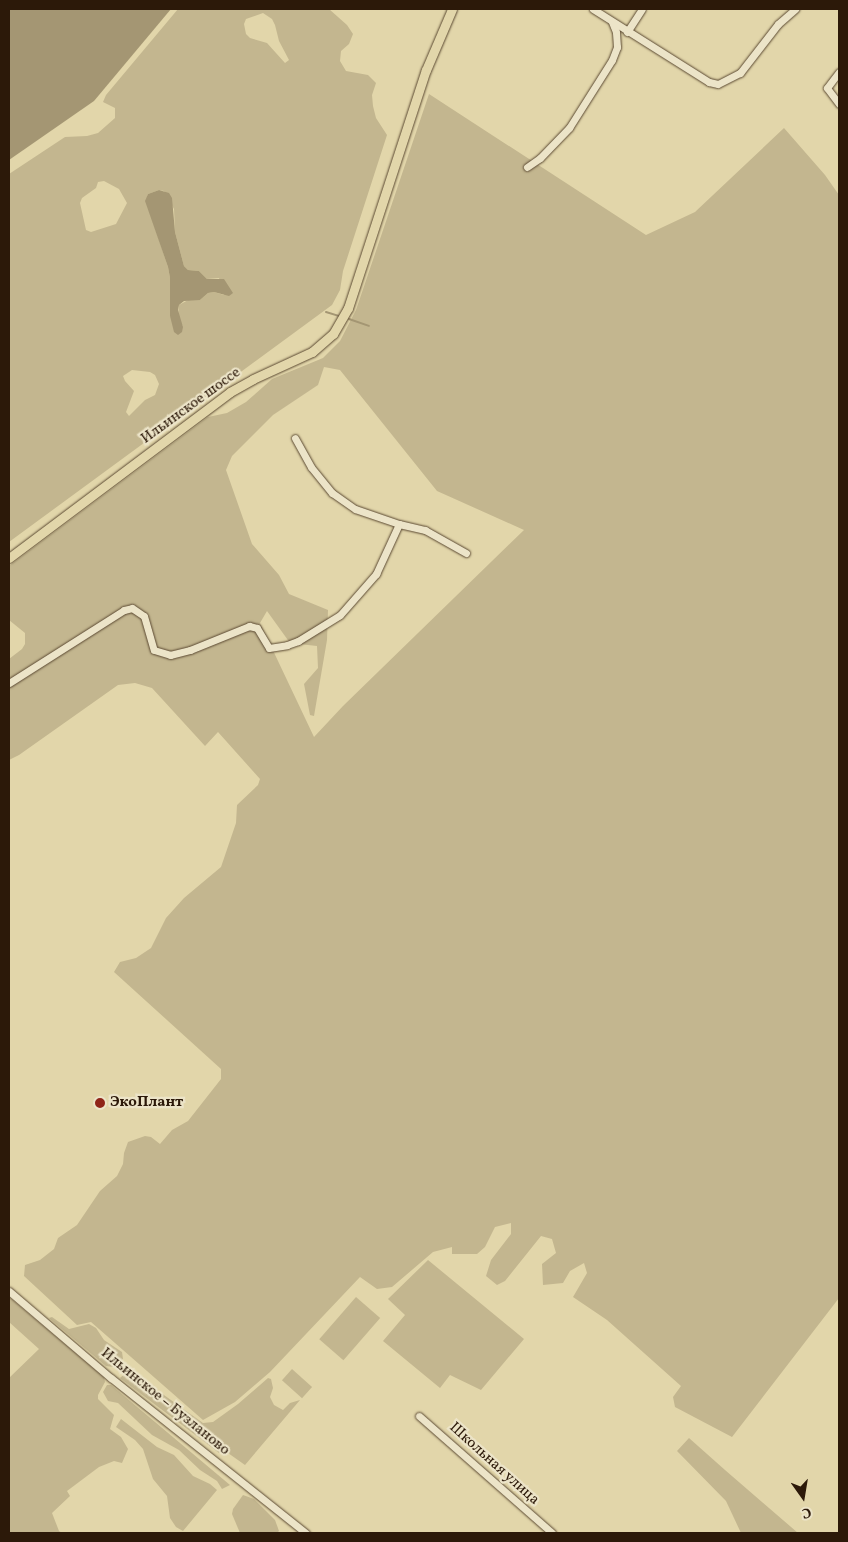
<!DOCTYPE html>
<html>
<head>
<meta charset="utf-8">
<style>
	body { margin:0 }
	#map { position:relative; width:848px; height:1542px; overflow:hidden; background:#e2d6aa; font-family:Vollkorn,serif }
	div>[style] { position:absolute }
	.green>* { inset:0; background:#c3b68f; transform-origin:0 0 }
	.water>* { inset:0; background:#a49673 }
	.stream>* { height:2px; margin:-1px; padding:0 1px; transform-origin:1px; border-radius:1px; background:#a49673 }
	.roads { filter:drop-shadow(0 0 1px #5a4831) drop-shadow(0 0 1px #5a4831) }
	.minor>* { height:7px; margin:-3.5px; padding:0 3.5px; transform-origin:3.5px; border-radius:3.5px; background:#ece4c8 }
	.major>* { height:9px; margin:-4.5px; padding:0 4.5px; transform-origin:4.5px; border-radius:4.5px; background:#e2d6aa }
	.dots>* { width:14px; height:14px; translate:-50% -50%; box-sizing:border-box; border:2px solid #ece4c8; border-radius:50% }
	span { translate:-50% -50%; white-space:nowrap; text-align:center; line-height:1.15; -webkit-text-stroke:4.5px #ece4c8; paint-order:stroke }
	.street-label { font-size:15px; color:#2c1909 }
	.poi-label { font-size:15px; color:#2c1909; font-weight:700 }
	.left { translate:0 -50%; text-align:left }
	.frame { position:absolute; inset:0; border:10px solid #2c1909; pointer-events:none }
	.north { position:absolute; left:778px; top:1472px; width:50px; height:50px; -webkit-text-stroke:4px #ece4c8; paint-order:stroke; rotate:167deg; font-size:14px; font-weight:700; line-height:20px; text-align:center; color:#2c1909 }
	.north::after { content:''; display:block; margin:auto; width:18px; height:22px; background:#2c1909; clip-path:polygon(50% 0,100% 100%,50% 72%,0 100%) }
</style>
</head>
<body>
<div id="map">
	<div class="green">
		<div style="clip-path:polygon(evenodd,178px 9px,329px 9px,347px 25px,353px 34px,349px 44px,341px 51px,340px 61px,346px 71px,368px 75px,376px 83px,372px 95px,373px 106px,376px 118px,387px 135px,343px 271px,340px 290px,332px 305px,9px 542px,9px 174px,65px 137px,87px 136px,98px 133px,115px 118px,115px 108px,103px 102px,106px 95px,178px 9px,263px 13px,272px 19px,275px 25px,279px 41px,289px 60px,285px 63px,267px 43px,250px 38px,246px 34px,244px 24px,246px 19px,263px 13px,178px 9px,104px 181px,119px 189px,127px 203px,116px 224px,91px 232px,86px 230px,80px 203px,82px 198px,96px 188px,98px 182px,104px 181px,178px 9px,159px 190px,164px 191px,174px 209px,175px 232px,184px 266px,188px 270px,199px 271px,207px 279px,219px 278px,224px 295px,214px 292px,208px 293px,200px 300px,190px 299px,179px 305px,178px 316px,183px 327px,170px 316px,170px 278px,168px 267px,146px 201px,148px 194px,159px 190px,178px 9px,132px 370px,150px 372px,155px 375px,159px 384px,155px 395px,145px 400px,129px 416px,126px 412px,134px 391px,125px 381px,123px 376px,132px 370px)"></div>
		<div style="clip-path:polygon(evenodd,429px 94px,646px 235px,695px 212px,784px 128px,825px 175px,839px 195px,839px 1298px,732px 1437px,675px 1407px,673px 1397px,681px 1386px,607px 1320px,573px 1297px,587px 1273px,584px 1263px,570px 1271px,563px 1283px,543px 1285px,542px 1264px,556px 1253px,552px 1239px,541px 1236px,505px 1281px,497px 1285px,486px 1276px,491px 1260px,511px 1234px,511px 1223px,495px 1227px,485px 1247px,477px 1254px,452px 1254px,452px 1247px,433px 1252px,392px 1287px,377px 1289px,360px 1277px,270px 1372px,235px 1402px,203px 1420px,91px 1322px,77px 1325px,24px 1276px,25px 1265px,40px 1260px,54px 1249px,58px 1238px,77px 1225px,100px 1191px,117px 1176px,123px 1164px,124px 1153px,128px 1142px,145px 1136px,151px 1137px,160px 1144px,172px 1130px,188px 1121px,221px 1079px,221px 1069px,114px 972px,120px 962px,136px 958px,151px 948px,166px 918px,184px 898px,221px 867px,236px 823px,237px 805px,258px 785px,260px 779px,218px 732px,205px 746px,152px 688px,135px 683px,118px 685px,19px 755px,9px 760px,9px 659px,22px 649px,25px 644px,25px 633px,9px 620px,9px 566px,208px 417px,227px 413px,246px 402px,272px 379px,323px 358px,340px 341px,356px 310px,429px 94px,324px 367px,340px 370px,437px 491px,524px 530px,343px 706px,314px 737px,260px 623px,267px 611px,290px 643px,317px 646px,318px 668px,304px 684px,310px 715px,314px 716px,327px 640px,328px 610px,289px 594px,279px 575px,252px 544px,226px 470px,232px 456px,273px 415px,318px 385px,324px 367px)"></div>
		<div style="clip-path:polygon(428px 1260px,524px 1339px,481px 1390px,450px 1375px,440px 1388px,383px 1341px,405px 1315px,388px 1299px)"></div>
		<div style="clip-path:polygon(9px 1297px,104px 1377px,105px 1382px,98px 1395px,98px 1399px,114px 1415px,110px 1429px,121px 1437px,128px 1449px,122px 1463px,114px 1461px,99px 1467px,67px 1491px,70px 1496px,52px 1513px,59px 1531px,62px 1533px,9px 1533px,9px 1378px,39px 1349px,9px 1322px)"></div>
		<div style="left:356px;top:1297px;width:32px;height:56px;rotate:41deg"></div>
		<div style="clip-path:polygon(52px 1317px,69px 1329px,89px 1324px,96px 1328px,104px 1340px,122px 1352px,123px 1359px,113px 1367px,106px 1366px,49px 1318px)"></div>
		<div style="left:292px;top:1369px;width:27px;height:15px;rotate:42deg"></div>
		<div style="clip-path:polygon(129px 1370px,203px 1423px,213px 1422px,238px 1404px,268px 1378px,271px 1379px,273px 1388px,270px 1397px,274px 1405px,283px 1410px,290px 1403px,300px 1400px,245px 1465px,228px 1453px,219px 1453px,120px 1378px)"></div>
		<div style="clip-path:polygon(107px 1385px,111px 1385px,230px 1485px,222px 1489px,217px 1481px,200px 1470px,179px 1450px,152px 1435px,118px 1403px,108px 1401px,103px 1392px)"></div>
		<div style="clip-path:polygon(121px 1419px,157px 1447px,174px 1455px,193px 1476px,210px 1484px,217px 1490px,183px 1531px,176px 1527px,170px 1518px,167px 1496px,153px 1479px,143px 1449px,135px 1440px,116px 1427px)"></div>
		<div style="clip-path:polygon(689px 1438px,725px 1470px,798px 1533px,741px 1533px,726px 1501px,677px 1451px)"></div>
		<div style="clip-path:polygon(243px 1495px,254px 1499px,275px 1520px,279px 1531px,277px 1533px,240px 1533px,232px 1514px,233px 1509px)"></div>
	</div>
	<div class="water">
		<div style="clip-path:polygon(9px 9px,171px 9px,94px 101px,9px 160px)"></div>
		<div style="clip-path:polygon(159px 190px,169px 193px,172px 198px,175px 232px,184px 266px,188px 270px,199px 271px,207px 279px,224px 279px,233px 293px,229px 296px,214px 292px,208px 293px,200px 300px,184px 301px,179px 305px,178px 310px,183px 327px,182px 332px,178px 335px,174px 332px,170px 316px,170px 278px,168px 267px,145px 201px,148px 194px)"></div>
	</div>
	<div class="stream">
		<div style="left:326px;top:312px;width:14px;rotate:17deg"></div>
		<div style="left:349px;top:319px;width:21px;rotate:19deg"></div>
	</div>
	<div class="roads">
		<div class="minor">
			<div style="left:593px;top:9px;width:137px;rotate:32.2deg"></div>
			<div style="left:709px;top:82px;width:9px;rotate:13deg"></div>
			<div style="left:718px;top:84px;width:25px;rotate:-27deg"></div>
			<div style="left:740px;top:73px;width:62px;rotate:-52.2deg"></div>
			<div style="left:778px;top:24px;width:23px;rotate:-41deg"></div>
			<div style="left:627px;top:32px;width:27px;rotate:-57deg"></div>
			<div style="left:839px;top:72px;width:20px;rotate:127deg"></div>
			<div style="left:827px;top:88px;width:20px;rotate:53deg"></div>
			<div style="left:527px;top:167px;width:16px;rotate:-35deg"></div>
			<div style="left:540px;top:158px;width:42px;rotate:-46deg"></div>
			<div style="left:569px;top:128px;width:80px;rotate:-57.7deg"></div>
			<div style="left:612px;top:60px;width:14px;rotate:-69deg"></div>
			<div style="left:617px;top:47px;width:15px;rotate:-94deg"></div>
			<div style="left:616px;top:32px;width:11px;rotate:-112deg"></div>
			<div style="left:399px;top:524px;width:27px;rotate:13deg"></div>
			<div style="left:425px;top:530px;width:47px;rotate:29.3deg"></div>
			<div style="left:9px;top:683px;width:136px;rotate:-32.4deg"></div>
			<div style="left:124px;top:610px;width:8px;rotate:-14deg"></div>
			<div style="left:132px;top:608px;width:14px;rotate:34deg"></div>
			<div style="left:144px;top:616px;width:35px;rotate:74deg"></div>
			<div style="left:154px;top:650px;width:17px;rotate:17deg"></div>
			<div style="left:170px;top:655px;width:21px;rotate:-14deg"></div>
			<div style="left:190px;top:650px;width:64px;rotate:-22.1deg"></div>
			<div style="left:249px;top:626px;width:8px;rotate:14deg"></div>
			<div style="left:257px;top:628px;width:23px;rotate:59deg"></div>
			<div style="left:269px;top:648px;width:18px;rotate:-9deg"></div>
			<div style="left:287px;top:645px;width:12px;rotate:-20deg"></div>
			<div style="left:298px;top:641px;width:49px;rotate:-31.8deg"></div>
			<div style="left:340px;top:615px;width:55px;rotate:-48.7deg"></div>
			<div style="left:376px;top:574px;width:55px;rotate:-65.3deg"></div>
			<div style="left:399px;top:524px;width:46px;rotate:-161.2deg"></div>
			<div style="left:355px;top:509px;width:28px;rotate:-145deg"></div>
			<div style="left:332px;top:493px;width:33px;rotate:-129deg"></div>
			<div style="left:311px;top:467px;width:33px;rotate:-119deg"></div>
			<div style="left:9px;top:1291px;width:134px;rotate:40.5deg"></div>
			<div style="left:111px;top:1378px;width:249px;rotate:38.5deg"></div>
			<div style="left:419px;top:1416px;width:177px;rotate:41.3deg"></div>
		</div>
		<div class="major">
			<div style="left:9px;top:558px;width:276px;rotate:-36.9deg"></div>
			<div style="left:230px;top:392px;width:26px;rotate:-29deg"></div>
			<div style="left:253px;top:379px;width:65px;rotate:-24.6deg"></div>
			<div style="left:312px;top:352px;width:28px;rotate:-41deg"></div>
			<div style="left:333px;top:334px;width:30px;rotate:-60deg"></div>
			<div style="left:348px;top:308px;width:250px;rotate:-71.9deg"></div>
			<div style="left:426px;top:70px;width:66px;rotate:-66.9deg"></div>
		</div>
	</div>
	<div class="dots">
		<div style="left:100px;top:1103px;background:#8f2418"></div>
	</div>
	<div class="street-label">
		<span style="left:191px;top:406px;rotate:-36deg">Ильинское шоссе</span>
		<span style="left:165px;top:1402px;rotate:39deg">Ильинское – Бузланово</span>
		<span style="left:494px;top:1464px;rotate:42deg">Школьная улица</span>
	</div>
	<div class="poi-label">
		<span class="left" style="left:110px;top:1103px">ЭкоПлант</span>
	</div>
	<div class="frame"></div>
	<div class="north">С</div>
</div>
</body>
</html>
